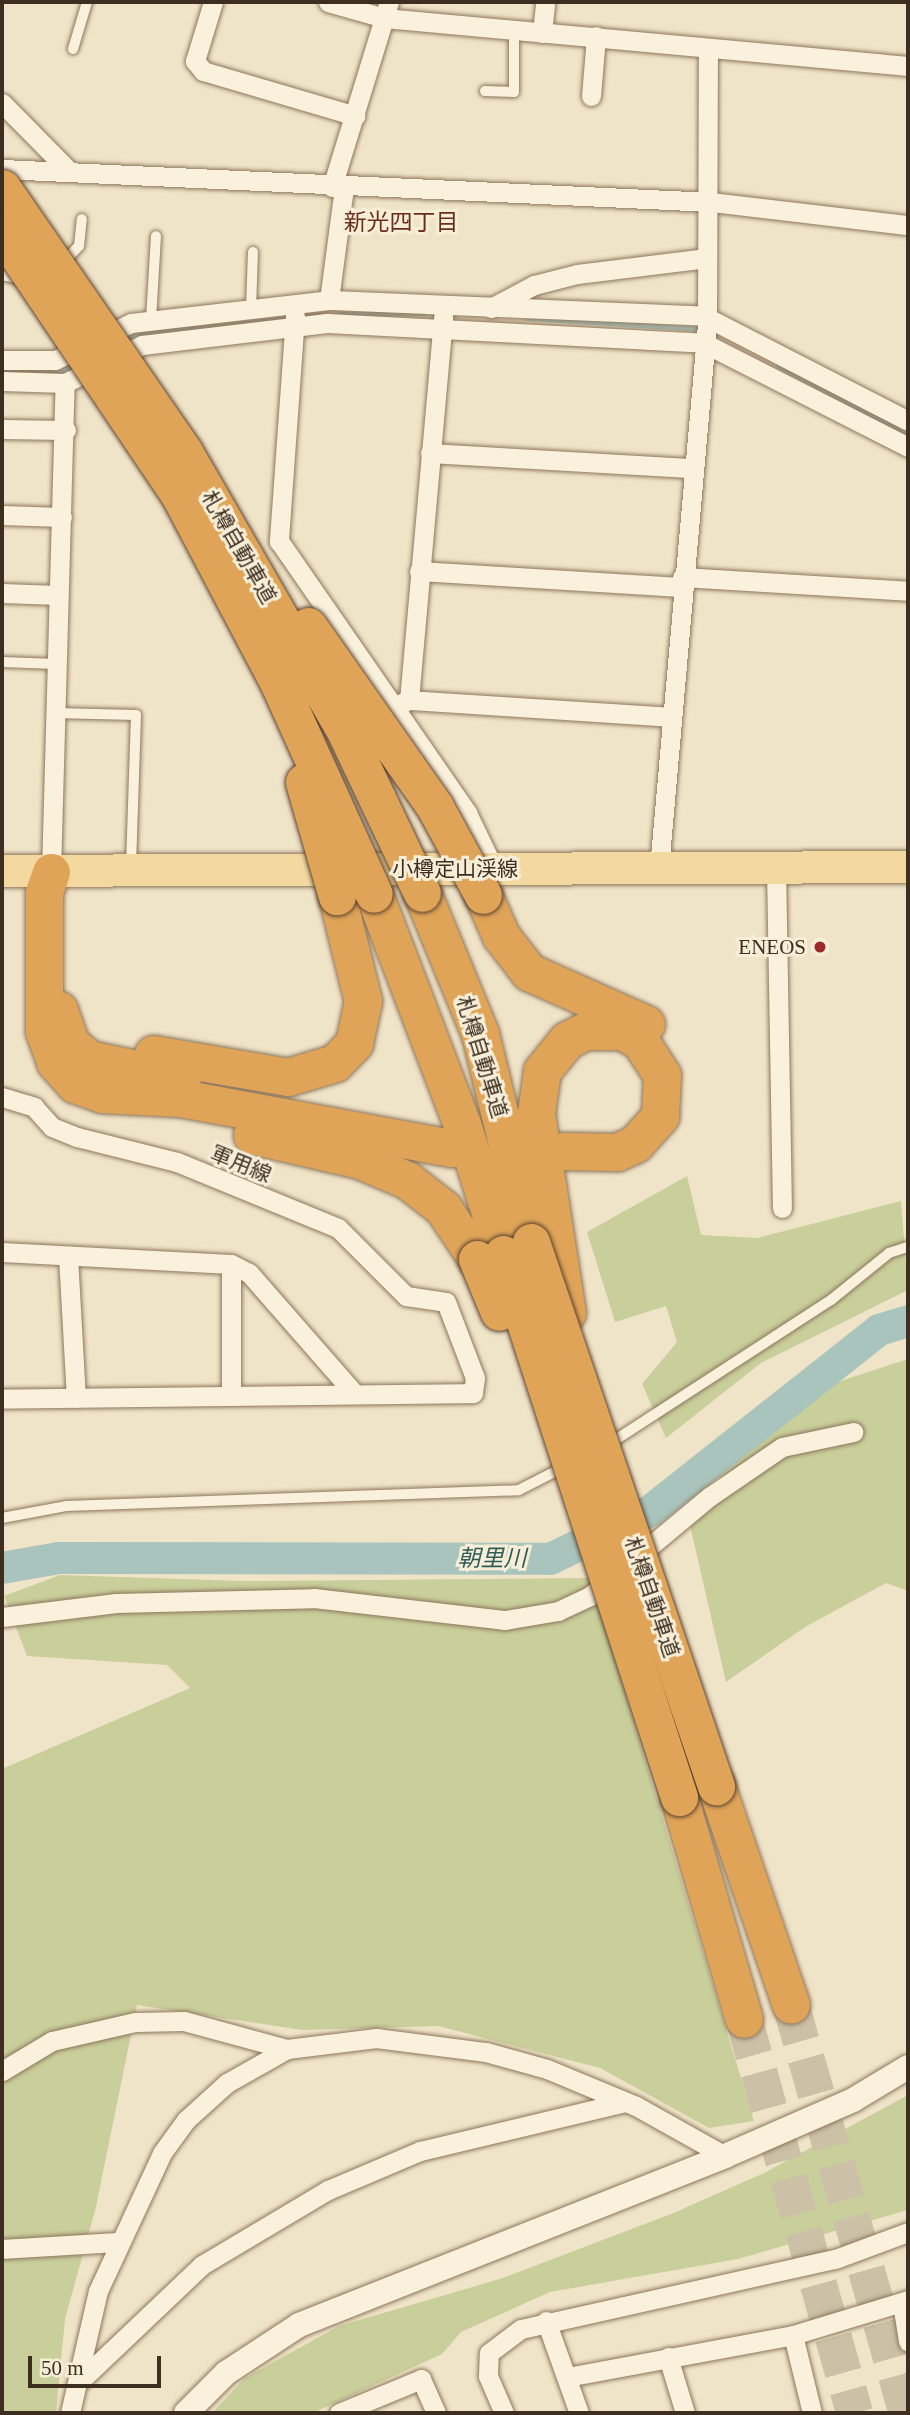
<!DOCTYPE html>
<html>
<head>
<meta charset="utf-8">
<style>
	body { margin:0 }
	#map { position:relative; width:910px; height:2415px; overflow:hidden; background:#f0e4c8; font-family:"Times New Roman","Noto Sans JP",serif }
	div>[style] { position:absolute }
	.green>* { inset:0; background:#c9cf9b }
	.stream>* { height:5px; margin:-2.5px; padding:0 2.5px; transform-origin:2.5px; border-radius:2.5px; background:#a9c4bc }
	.river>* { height:32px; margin:-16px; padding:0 16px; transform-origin:16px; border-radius:16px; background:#a9c4bc }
	.motorway-tunnel>* { height:37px; margin-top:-18.5px; transform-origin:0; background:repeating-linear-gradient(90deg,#ccc0a6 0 37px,transparent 0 55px) }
	.roads { filter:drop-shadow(0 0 2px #8d765c) drop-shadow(0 0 2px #8d765c) }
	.service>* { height:10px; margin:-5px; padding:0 5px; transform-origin:5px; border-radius:5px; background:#faf1dc }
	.minor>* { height:19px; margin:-9.5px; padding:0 9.5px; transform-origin:9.5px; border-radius:9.5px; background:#faf1dc }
	.tertiary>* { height:24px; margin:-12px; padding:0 12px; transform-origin:12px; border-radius:12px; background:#faf1dc }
	.primary>* { height:32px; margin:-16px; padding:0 16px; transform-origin:16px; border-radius:16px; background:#f3d9a0 }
	.motorway>* { height:37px; margin:-18.5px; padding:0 18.5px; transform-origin:18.5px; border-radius:18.5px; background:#e0a458 }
	.bridges { filter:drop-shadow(0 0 2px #5b4430) drop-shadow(0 0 2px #5b4430) }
	.motorway-bridge>* { height:37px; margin:-18.5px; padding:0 18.5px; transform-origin:18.5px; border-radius:18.5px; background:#e0a458 }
	.dots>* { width:19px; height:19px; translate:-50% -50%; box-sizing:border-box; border:4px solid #f7eed8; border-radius:50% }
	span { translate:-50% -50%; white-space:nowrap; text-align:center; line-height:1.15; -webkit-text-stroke:6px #f7eed8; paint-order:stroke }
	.street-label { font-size:21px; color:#3d2e20 }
	.poi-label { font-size:21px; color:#3d2e20 }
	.right { translate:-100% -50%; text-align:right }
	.neighbourhood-label { font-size:23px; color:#6b2e1e }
	.water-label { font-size:23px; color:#2f5d5a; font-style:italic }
	.frame { position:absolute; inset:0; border:4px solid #3d2e20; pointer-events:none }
	.scale { position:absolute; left:28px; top:2356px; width:133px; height:32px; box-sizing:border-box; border:4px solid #3d2e20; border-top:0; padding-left:9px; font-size:21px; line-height:24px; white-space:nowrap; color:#3d2e20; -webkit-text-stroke:5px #f7eed8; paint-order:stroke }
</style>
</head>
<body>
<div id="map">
	<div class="green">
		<div style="clip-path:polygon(687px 1176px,701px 1235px,757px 1238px,901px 1201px,908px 1290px,761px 1363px,666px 1438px,642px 1384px,677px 1342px,666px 1306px,615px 1322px,587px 1232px)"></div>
		<div style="clip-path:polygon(908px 1359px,908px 1591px,886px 1583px,805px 1627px,726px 1682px,686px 1508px,822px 1387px)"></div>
		<div style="clip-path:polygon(60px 1575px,243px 1581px,590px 1578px,754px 2121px,709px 2128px,600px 2068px,438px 2026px,302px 2030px,137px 2005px,96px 2207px,65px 2319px,56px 2413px,2px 2413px,2px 1769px,190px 1688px,167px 1665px,27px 1656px,4px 1596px)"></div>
		<div style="clip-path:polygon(908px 2095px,908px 2210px,738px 2259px,550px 2292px,461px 2332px,442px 2354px,313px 2413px,212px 2413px,245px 2378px,339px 2326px,503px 2278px,671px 2214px,764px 2173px)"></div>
	</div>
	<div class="stream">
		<div style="left:339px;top:314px;width:85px;rotate:-0.7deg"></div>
		<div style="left:528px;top:318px;width:175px;rotate:3.6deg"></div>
		<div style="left:121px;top:341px;width:17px;rotate:-25deg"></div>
		<div style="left:136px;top:334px;width:184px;rotate:-5.9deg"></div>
		<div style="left:778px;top:365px;width:147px;rotate:28deg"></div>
		<div style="left:2px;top:371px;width:55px;rotate:2.1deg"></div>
		<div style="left:57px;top:373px;width:20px;rotate:-27deg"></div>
	</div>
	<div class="river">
		<div style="left:2px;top:1568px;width:58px;rotate:-10deg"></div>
		<div style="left:59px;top:1558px;width:491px;rotate:0.1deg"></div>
		<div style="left:550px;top:1559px;width:111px;rotate:-25.6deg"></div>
		<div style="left:650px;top:1511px;width:292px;rotate:-38.3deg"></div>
		<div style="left:879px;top:1330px;width:30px;rotate:-17deg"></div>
	</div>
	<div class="motorway-tunnel">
		<div style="left:791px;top:2005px;width:424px;rotate:74.1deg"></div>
		<div style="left:744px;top:2019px;width:409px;rotate:74.3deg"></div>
	</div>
	<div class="roads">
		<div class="service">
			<div style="left:73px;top:49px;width:49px;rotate:-73.4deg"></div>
			<div style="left:485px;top:91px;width:29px;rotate:2deg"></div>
			<div style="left:514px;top:92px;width:61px;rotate:-90deg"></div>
			<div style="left:62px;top:264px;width:25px;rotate:-47deg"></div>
			<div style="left:79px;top:246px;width:27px;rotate:-84deg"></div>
			<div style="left:2px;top:275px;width:19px;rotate:12deg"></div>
			<div style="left:251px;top:309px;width:57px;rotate:-88deg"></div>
			<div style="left:151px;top:320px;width:84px;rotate:-86.6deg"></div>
			<div style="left:2px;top:662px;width:54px;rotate:2.1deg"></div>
			<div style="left:55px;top:713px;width:81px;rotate:1.4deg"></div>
			<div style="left:136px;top:715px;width:152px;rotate:91.9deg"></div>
			<div style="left:609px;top:1444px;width:265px;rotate:-33deg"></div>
			<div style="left:831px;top:1300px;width:75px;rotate:-39deg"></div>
			<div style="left:889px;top:1253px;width:20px;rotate:-18deg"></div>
			<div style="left:2px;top:1518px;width:65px;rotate:-10.6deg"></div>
			<div style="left:66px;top:1506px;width:453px;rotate:-2deg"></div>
			<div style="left:519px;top:1490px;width:51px;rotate:-27.1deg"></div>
		</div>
		<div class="minor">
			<div style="left:213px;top:2px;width:62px;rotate:107deg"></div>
			<div style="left:195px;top:61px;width:13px;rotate:51deg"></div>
			<div style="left:203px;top:71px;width:159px;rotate:16.4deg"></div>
			<div style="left:328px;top:2px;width:58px;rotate:15.9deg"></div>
			<div style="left:384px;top:18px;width:526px;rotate:5.23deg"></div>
			<div style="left:542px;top:33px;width:31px;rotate:-84deg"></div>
			<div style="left:591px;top:96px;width:60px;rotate:-85.2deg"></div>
			<div style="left:2px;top:103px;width:95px;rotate:45.4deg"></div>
			<div style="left:2px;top:169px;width:710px;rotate:2.66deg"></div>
			<div style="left:711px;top:202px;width:198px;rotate:6.7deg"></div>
			<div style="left:332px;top:187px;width:194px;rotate:-72.9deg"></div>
			<div style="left:329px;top:300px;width:113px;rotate:-82.4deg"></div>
			<div style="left:491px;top:308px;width:49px;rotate:-28.1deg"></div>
			<div style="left:534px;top:285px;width:44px;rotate:-14.3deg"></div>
			<div style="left:577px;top:274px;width:131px;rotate:-7deg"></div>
			<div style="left:295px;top:316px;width:226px;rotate:94.1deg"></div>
			<div style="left:279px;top:541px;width:331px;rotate:55.3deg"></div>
			<div style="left:467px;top:813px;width:62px;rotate:64.3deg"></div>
			<div style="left:2px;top:360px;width:53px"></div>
			<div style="left:55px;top:360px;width:85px;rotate:-26deg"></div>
			<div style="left:131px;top:323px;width:199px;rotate:-6.6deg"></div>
			<div style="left:329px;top:300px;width:375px;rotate:2.4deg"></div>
			<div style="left:704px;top:316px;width:229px;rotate:27.2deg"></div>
			<div style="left:2px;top:381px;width:63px;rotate:1.8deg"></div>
			<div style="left:65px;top:383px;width:86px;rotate:-26.3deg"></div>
			<div style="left:142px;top:345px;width:186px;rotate:-6.8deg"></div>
			<div style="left:327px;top:323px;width:378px;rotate:3deg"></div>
			<div style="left:704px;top:343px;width:229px;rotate:27deg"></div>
			<div style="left:2px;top:429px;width:64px;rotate:0.9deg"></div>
			<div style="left:430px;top:453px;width:263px;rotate:3.3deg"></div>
			<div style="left:2px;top:515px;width:60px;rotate:1.9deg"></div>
			<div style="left:419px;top:571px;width:262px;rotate:3.5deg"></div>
			<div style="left:682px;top:577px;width:226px;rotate:3.5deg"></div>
			<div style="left:2px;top:593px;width:56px;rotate:2deg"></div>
			<div style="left:409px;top:700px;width:385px;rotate:-84.9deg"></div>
			<div style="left:397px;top:705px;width:13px;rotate:-23deg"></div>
			<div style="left:409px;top:700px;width:263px;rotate:3.7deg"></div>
			<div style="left:776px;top:867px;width:341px;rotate:89deg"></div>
			<div style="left:659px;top:868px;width:545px;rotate:-84.95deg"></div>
			<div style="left:707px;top:325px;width:277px;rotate:-89.8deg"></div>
			<div style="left:51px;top:872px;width:489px;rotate:-88.4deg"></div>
			<div style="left:2px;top:1097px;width:34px;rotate:17deg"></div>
			<div style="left:34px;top:1107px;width:27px;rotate:48deg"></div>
			<div style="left:52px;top:1127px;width:27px;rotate:22deg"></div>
			<div style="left:77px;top:1137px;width:103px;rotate:14deg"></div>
			<div style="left:177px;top:1162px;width:174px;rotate:22.3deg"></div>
			<div style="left:338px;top:1228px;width:96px;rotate:45deg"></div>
			<div style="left:406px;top:1296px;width:40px;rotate:8.5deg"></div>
			<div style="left:446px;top:1302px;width:81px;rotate:69.1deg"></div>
			<div style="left:475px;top:1378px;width:15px;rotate:98deg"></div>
			<div style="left:473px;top:1393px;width:471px;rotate:179.3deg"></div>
			<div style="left:2px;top:1252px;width:229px;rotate:3deg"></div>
			<div style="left:231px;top:1264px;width:20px;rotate:27deg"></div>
			<div style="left:249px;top:1273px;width:161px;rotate:48.8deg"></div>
			<div style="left:68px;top:1256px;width:142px;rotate:86.8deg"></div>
			<div style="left:231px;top:1396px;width:132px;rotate:-90deg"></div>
			<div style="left:2px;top:1617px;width:115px;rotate:-7deg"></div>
			<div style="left:116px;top:1603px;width:198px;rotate:-1.4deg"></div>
			<div style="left:314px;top:1598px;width:192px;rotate:6.6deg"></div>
			<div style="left:505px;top:1620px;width:54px;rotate:-9.6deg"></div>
			<div style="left:558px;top:1611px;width:35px;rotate:-25deg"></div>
			<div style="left:590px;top:1596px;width:155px;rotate:-39.8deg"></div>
			<div style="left:709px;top:1497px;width:88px;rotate:-34.4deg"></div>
			<div style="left:782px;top:1447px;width:73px;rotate:-11.9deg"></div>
			<div style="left:2px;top:2071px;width:58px;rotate:-31deg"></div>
			<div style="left:52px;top:2041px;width:85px;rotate:-12.9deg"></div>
			<div style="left:135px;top:2022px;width:49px;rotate:-1.2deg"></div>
			<div style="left:184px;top:2021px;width:107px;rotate:15.2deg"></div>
			<div style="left:2px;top:2249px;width:114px;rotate:-3.5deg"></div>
			<div style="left:902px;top:2303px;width:39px;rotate:81deg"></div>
			<div style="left:546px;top:2321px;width:98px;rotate:70.3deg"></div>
			<div style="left:793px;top:2335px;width:80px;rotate:76.3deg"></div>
			<div style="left:668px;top:2357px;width:59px;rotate:73.1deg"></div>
			<div style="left:567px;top:2377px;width:230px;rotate:-10.5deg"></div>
			<div style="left:793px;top:2335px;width:120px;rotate:-16.9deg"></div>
			<div style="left:82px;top:2379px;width:166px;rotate:-43.5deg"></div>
			<div style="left:202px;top:2265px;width:147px;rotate:-30.8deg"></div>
			<div style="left:328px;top:2190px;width:100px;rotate:-23deg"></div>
			<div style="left:420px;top:2151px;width:208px;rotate:-13.4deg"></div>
			<div style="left:70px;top:2413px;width:125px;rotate:-77.1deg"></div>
			<div style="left:98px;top:2291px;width:152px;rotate:-65.1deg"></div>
			<div style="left:162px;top:2153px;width:41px;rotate:-54deg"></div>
			<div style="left:186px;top:2120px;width:55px;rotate:-42.1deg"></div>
			<div style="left:227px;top:2083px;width:69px;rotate:-29.5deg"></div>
			<div style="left:287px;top:2049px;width:90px;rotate:-7deg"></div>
			<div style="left:376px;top:2038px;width:111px;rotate:7.3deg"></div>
			<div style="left:486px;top:2052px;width:63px;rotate:15.6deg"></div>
			<div style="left:547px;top:2069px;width:96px;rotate:22.6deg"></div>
			<div style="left:636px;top:2106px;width:102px;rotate:29.3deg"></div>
			<div style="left:339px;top:2413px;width:89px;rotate:-22.5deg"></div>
			<div style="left:421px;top:2379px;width:37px;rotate:66deg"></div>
			<div style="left:504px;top:2413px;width:40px;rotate:-113.4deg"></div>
			<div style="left:488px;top:2376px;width:23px;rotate:-88deg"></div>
			<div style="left:489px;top:2353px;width:40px;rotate:-37deg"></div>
			<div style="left:521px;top:2329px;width:322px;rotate:-12.6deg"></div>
			<div style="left:835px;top:2259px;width:78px;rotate:-20.3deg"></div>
		</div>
		<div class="tertiary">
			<div style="left:186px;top:2413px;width:57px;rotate:-45deg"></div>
			<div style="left:226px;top:2373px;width:87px;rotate:-33.3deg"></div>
			<div style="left:299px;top:2325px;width:458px;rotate:-21.6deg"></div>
			<div style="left:725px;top:2156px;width:140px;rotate:-23.6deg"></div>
			<div style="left:853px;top:2100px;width:64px;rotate:-31deg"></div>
		</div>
		<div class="primary">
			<div style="left:2px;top:871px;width:906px;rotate:-0.25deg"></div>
		</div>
		<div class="motorway">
			<div style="left:51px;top:872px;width:21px;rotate:109deg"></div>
			<div style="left:44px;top:892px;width:139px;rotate:90deg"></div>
			<div style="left:44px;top:1031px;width:33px;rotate:70deg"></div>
			<div style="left:55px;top:1062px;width:30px;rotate:48deg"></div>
			<div style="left:75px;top:1084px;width:29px;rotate:20deg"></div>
			<div style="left:102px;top:1094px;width:79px;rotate:2.9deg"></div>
			<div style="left:181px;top:1098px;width:275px;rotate:10.5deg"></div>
			<div style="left:422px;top:893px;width:152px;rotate:67.6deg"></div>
			<div style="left:480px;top:1034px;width:214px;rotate:76.2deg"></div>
			<div style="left:374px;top:894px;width:246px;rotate:69.1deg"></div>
			<div style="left:462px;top:1124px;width:136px;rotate:72.5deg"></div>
			<div style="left:483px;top:895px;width:45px;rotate:66.3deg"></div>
			<div style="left:501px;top:936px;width:46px;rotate:52.1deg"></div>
			<div style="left:529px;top:972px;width:128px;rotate:24deg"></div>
			<div style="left:59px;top:1010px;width:36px;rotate:71deg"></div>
			<div style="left:71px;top:1044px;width:23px;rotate:40deg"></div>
			<div style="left:89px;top:1059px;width:95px;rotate:12.1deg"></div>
			<div style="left:153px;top:1054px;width:137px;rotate:9.7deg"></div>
			<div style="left:288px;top:1077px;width:49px;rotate:-16.6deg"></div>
			<div style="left:335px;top:1063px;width:28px;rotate:-46deg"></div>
			<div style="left:354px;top:1043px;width:43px;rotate:-77.9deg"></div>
			<div style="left:363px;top:1001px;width:108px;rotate:-103.9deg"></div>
			<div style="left:252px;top:1135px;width:111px;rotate:13deg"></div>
			<div style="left:360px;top:1160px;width:51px;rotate:23.1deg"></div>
			<div style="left:407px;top:1180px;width:46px;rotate:37.9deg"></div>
			<div style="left:443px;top:1208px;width:61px;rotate:56.3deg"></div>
			<div style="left:563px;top:1151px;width:54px;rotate:1.1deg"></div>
			<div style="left:617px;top:1152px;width:20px;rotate:-24deg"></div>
			<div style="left:635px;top:1144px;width:38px;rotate:-48deg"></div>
			<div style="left:660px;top:1116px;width:41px;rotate:-87.2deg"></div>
			<div style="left:662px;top:1075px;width:40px;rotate:-122.9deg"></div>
			<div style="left:640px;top:1041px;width:21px;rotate:-151deg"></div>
			<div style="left:622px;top:1031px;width:37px;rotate:180deg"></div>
			<div style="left:585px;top:1031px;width:20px;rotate:153deg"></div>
			<div style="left:567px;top:1040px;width:40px;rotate:129deg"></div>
			<div style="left:542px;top:1071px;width:42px;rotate:98.1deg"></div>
			<div style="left:536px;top:1113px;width:202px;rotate:81.2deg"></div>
			<div style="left:716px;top:1786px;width:231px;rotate:71.1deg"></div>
			<div style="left:679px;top:1797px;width:231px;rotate:73.7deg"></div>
		</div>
	</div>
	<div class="bridges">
		<div class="motorway-bridge">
			<div style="left:2px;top:188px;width:321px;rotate:55.4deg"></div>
			<div style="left:184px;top:452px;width:324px;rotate:60deg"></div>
			<div style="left:346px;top:733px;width:177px;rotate:64.6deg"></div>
			<div style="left:2px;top:232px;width:318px;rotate:56deg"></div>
			<div style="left:180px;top:496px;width:212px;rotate:62.2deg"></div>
			<div style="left:279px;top:684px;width:230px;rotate:65.7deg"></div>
			<div style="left:308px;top:626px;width:221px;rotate:54.9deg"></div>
			<div style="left:435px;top:807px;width:100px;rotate:61.4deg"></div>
			<div style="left:304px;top:782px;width:119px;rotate:73.9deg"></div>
			<div style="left:531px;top:1242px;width:575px;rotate:71.22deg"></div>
			<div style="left:503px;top:1254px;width:571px;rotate:72.04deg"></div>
			<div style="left:477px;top:1259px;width:57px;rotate:67.5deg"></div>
		</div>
	</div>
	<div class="dots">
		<div style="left:820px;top:947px;background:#9e2a2b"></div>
	</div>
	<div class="street-label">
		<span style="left:239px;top:547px;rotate:60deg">札樽自動車道</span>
		<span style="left:455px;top:869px">小樽定山渓線</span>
		<span style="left:482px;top:1057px;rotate:73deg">札樽自動車道</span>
		<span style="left:241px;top:1164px;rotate:22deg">軍用線</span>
		<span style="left:652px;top:1597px;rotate:71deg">札樽自動車道</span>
	</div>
	<div class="poi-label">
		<span class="right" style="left:806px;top:947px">ENEOS</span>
	</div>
	<div class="neighbourhood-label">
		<span style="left:401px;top:223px">新光四丁目</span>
	</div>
	<div class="water-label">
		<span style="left:492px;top:1559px">朝里川</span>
	</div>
	<div class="frame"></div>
	<div class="scale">50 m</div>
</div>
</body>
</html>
